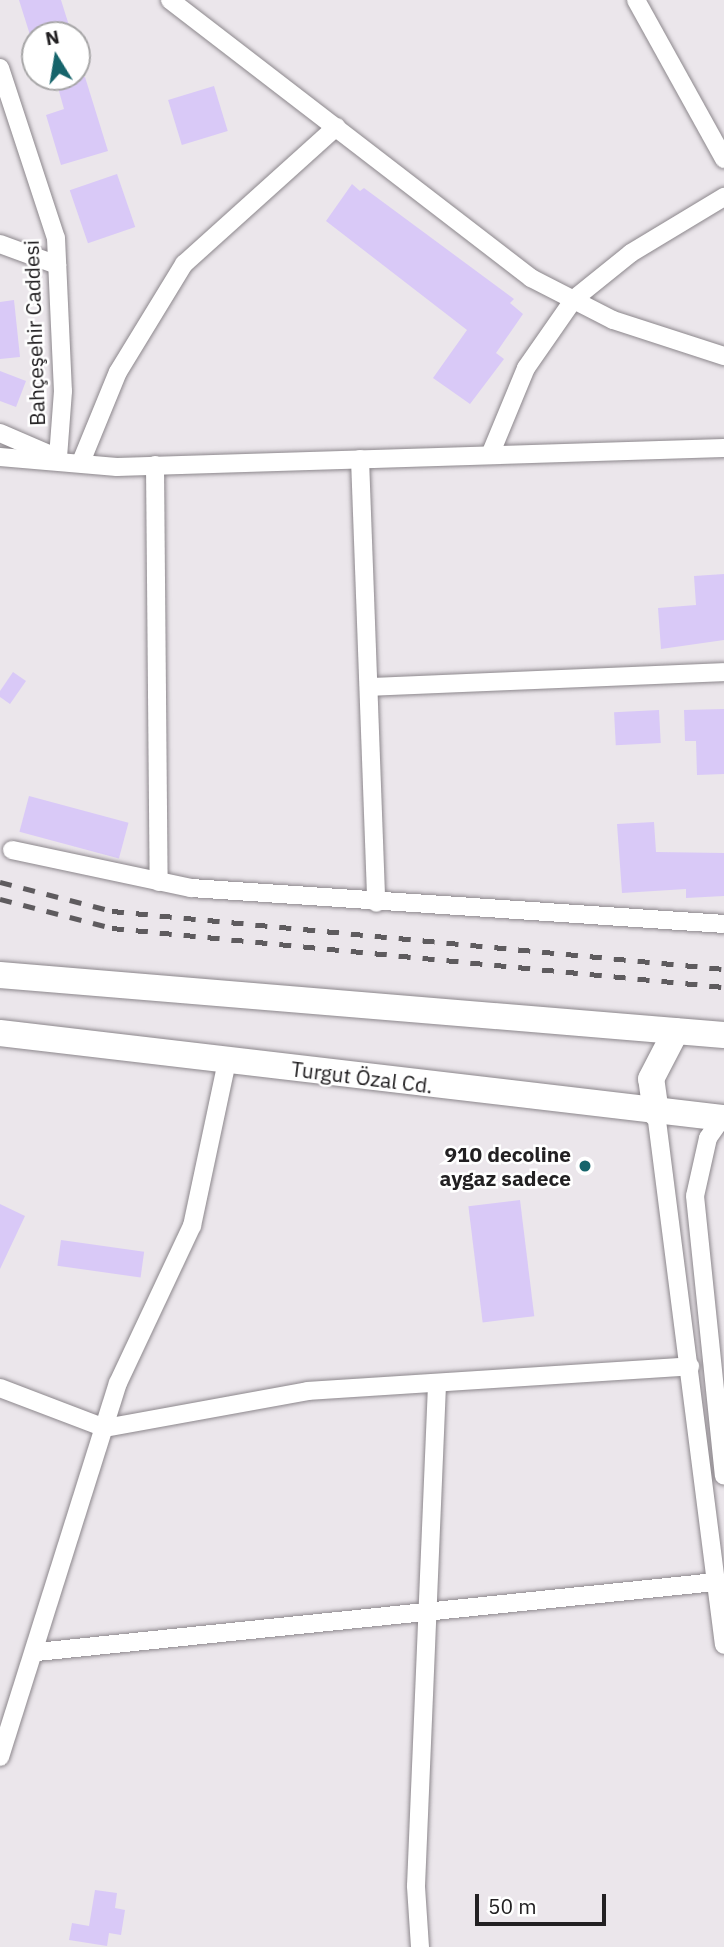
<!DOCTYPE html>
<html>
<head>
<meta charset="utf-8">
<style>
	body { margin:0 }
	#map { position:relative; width:724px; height:1947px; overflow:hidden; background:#ebe6eb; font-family:"IBM Plex Sans",sans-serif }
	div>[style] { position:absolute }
	.building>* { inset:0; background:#d9c9f7; transform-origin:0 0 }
	.roads { filter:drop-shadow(0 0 2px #8c878c) drop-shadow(0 0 2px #8c878c) }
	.minor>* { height:18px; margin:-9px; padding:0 9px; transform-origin:9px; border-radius:9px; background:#fff }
	.primary>* { height:26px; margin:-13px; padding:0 13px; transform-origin:13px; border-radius:13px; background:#fff }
	.rail>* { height:5px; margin-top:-2.5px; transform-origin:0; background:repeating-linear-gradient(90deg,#5e5b5e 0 12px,transparent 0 24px) }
	.dots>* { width:19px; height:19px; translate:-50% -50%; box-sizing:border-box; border:4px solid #fff; border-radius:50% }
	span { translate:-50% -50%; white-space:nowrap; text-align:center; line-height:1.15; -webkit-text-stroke:5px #fff; paint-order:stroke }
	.street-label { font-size:21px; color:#222022 }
	.poi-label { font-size:21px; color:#222022; font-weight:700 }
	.right { translate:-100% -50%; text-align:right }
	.north { position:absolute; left:21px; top:21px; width:70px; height:70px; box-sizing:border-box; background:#fff; border:2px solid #a7a6a7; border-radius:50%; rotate:349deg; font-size:19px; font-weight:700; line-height:28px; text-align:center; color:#222022 }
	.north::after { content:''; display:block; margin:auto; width:24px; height:32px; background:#16646b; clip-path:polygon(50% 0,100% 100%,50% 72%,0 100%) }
	.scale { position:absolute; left:475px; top:1894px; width:131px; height:32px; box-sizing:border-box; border:4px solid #222022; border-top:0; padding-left:9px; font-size:21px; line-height:24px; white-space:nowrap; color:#222022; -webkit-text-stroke:5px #fff; paint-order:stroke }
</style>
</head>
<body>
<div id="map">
	<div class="building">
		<div style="clip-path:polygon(19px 0,61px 0,72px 35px,30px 35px)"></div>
		<div style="clip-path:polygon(55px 77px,85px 77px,108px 151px,61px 165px,46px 115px,64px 109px)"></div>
		<div style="left:214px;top:86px;width:47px;height:48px;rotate:73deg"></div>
		<div style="left:117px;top:174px;width:56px;height:50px;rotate:71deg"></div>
		<div style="clip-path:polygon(352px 184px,360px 191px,364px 188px,514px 299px,510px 303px,523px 314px,496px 353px,504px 359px,470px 404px,433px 378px,467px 330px,326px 221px)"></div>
		<div style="clip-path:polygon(14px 300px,20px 357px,0 359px,0 302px)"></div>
		<div style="clip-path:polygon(0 371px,26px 381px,16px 407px,0 401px)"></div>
		<div style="clip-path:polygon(724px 574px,724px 640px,661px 649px,658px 608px,696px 605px,694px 576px)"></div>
		<div style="clip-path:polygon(13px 672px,26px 681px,10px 704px,0 697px,0 691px)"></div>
		<div style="clip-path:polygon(724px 709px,724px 774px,697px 775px,696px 741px,685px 741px,684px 710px)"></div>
		<div style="left:659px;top:710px;width:33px;height:45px;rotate:87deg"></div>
		<div style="left:29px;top:796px;width:103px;height:37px;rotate:15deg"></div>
		<div style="clip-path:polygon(654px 822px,656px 852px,724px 853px,724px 896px,686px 898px,686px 889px,622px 893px,617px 824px)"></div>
		<div style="left:520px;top:1200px;width:117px;height:52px;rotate:83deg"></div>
		<div style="clip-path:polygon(0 1204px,25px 1216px,0 1269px)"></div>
		<div style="left:61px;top:1240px;width:84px;height:26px;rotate:8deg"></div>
		<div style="clip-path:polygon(95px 1890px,117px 1893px,115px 1908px,125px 1910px,121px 1935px,109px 1933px,107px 1946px,69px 1940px,72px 1923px,89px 1926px)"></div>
	</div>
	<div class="roads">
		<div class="minor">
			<div style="left:170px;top:0;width:456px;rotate:37.6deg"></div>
			<div style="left:531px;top:278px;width:92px;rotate:27.1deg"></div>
			<div style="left:613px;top:320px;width:117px;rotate:18deg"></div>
			<div style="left:636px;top:0;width:182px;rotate:61deg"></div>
			<div style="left:0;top:68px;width:179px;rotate:71.8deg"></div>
			<div style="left:56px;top:238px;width:153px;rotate:87.4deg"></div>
			<div style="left:63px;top:391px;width:67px;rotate:94.3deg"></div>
			<div style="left:58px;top:458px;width:63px;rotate:-156.7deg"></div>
			<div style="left:0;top:244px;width:61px;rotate:20.2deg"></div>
			<div style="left:490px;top:455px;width:94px;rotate:-67.5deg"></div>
			<div style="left:526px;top:368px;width:84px;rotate:-55.2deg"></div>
			<div style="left:574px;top:299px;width:73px;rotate:-38.9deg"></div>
			<div style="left:631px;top:253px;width:109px;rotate:-31.1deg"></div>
			<div style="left:0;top:457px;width:117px;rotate:4.9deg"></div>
			<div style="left:117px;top:467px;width:607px;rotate:-1.79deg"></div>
			<div style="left:360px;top:459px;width:444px;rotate:87.9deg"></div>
			<div style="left:81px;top:462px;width:97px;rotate:-67.7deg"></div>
			<div style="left:118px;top:372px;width:127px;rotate:-58.6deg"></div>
			<div style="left:184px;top:264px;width:205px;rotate:-42deg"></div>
			<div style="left:155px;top:465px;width:417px;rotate:89.5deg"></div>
			<div style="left:369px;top:687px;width:355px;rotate:-2.4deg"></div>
			<div style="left:12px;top:850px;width:183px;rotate:12deg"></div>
			<div style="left:191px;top:888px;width:534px;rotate:3.86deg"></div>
			<div style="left:656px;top:1113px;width:536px;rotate:82.72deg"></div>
			<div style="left:722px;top:1118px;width:24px;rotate:125deg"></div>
			<div style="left:708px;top:1138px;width:59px;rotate:102.6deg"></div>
			<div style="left:695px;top:1196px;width:281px;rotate:84.1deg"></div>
			<div style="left:0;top:1388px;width:112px;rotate:20.9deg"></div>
			<div style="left:105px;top:1428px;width:206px;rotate:-10.3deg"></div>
			<div style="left:308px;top:1391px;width:383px;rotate:-3.7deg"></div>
			<div style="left:37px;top:1652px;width:683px;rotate:-5.89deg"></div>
			<div style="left:0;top:1757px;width:392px;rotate:-72.5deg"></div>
			<div style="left:118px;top:1383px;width:174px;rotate:-64.8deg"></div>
			<div style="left:192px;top:1226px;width:169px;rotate:-78deg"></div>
			<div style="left:420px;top:1947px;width:61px;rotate:-93.8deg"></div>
			<div style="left:416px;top:1886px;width:502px;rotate:-87.6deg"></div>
		</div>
		<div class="primary">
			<div style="left:0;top:975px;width:726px;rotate:4.74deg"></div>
			<div style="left:0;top:1033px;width:729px;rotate:6.7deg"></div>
			<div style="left:656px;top:1113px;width:34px;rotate:-98deg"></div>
			<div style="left:651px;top:1079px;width:54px;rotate:-62.5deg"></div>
		</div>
	</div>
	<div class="rail">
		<div style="left:0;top:882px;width:116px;rotate:14.5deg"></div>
		<div style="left:112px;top:911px;width:615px;rotate:5.41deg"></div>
		<div style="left:0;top:899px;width:116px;rotate:14.5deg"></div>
		<div style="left:112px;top:928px;width:615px;rotate:5.51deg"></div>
	</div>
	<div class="dots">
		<div style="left:585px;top:1166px;background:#16646b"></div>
	</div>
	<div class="street-label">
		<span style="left:34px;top:333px;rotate:-92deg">Bahçeşehir Caddesi</span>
		<span style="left:362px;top:1077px;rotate:7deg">Turgut Özal Cd.</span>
	</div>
	<div class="poi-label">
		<span class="right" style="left:571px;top:1166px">910 decoline<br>aygaz sadece</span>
	</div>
	<div class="north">N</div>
	<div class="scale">50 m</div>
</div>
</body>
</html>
